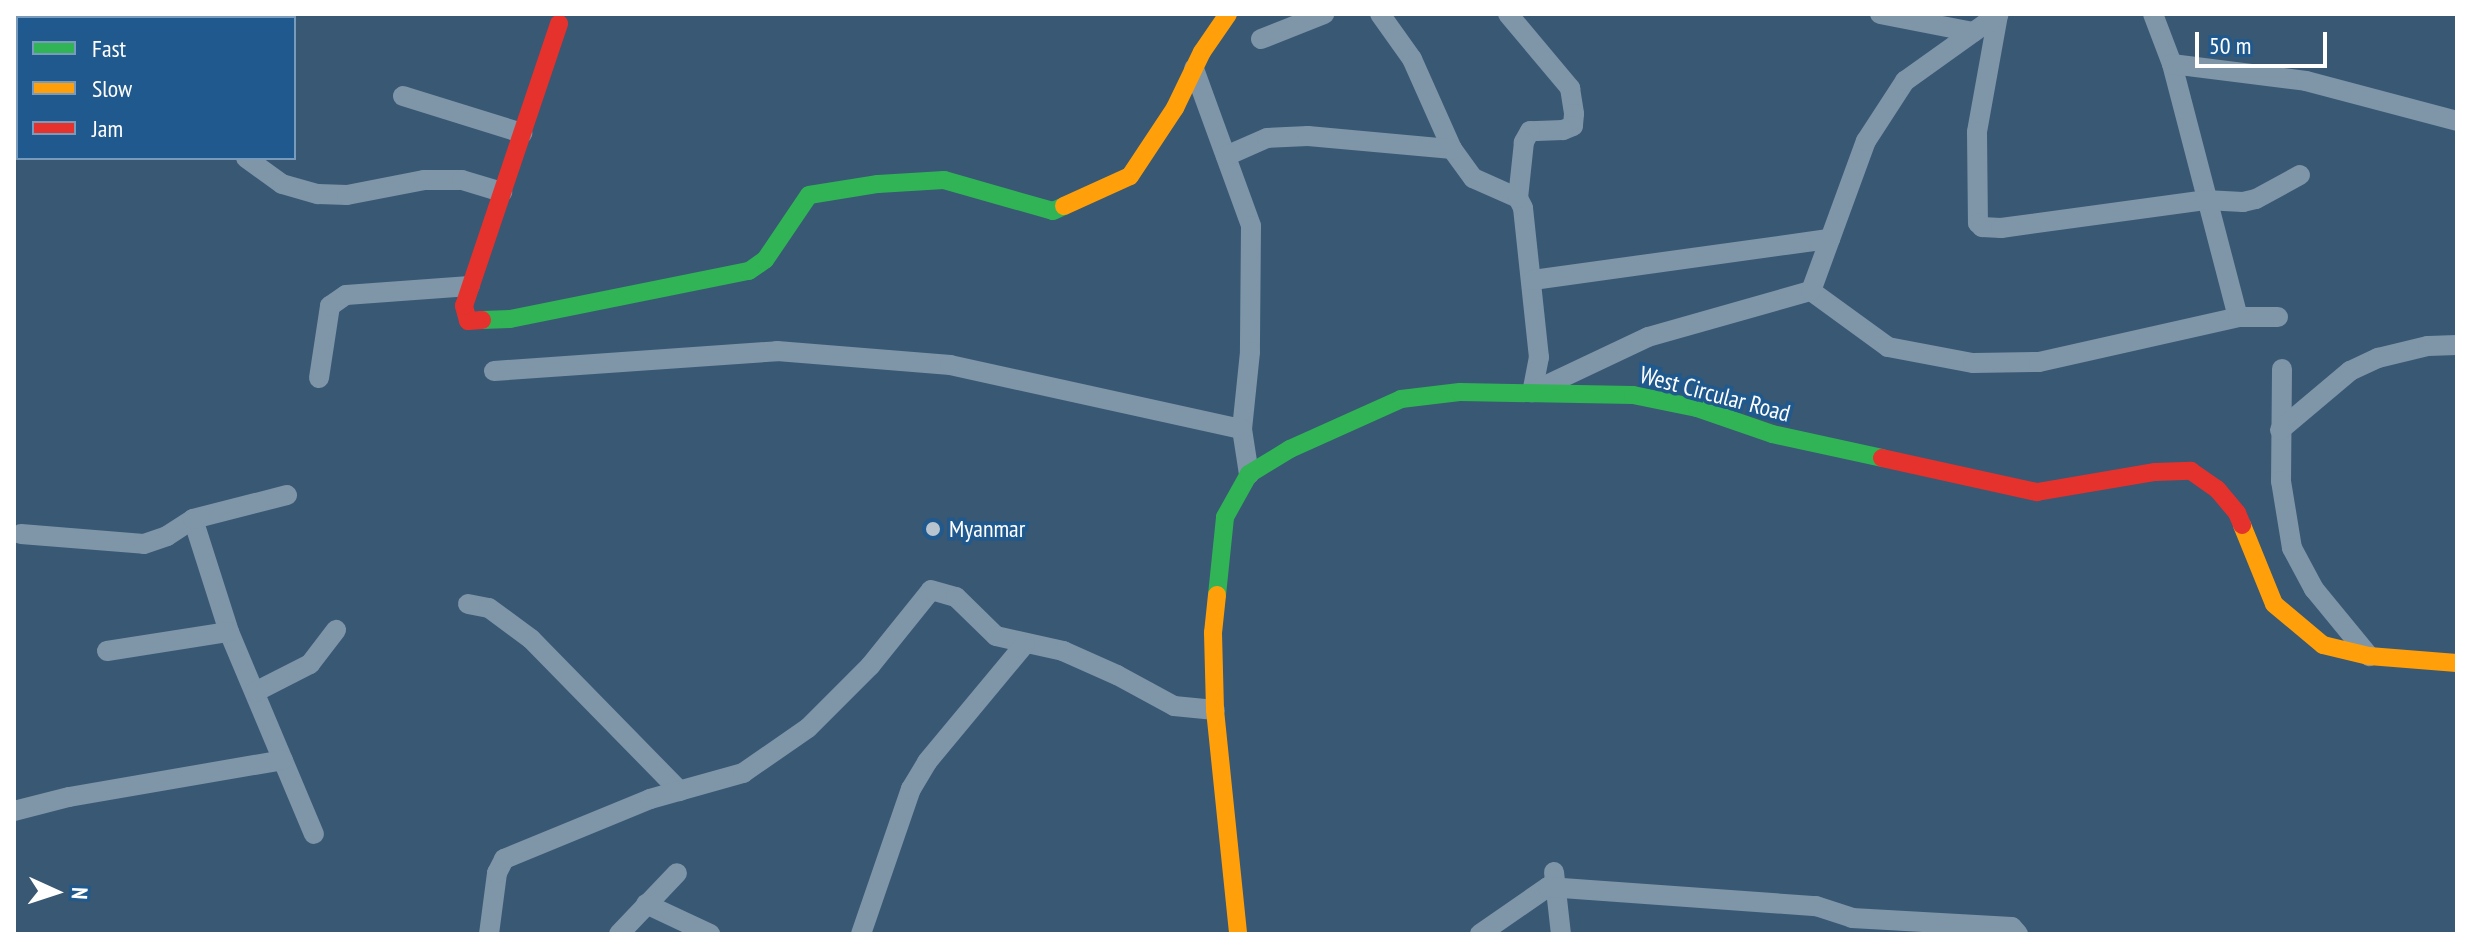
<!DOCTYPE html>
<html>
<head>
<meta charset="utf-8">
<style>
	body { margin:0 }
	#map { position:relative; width:2471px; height:948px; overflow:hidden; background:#385874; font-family:"PT Sans Narrow",sans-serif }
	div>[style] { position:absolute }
	.street>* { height:20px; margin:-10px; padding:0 10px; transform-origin:10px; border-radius:10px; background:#7f95a8 }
	.fast>* { height:18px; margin:-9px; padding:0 9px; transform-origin:9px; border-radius:9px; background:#30b455 }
	.slow>* { height:18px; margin:-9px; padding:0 9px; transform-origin:9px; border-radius:9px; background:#ff9f0a }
	.jam>* { height:18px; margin:-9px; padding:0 9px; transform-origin:9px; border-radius:9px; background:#e5322d }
	.dots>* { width:22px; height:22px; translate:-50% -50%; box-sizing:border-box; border:4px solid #20598d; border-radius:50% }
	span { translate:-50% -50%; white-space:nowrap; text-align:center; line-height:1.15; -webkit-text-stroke:7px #20598d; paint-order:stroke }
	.street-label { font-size:24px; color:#fff }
	.poi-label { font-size:24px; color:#fff }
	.left { translate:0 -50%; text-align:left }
	.frame { position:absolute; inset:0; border:16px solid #fff; pointer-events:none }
	.legend { position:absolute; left:16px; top:16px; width:280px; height:144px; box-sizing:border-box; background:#20598d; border:2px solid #799bbb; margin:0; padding:10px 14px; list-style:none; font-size:24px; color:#fff }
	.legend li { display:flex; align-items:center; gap:16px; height:40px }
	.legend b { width:40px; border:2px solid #799bbb }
	.north { position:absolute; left:16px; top:852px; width:80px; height:80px; -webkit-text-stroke:6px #20598d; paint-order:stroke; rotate:93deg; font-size:22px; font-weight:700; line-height:32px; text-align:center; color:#fff }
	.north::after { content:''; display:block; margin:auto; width:28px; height:36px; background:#fff; clip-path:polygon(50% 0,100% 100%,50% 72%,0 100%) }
	.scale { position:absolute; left:2195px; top:32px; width:132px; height:36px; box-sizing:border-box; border:4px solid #fff; border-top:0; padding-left:10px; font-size:24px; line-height:28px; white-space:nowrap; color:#fff; -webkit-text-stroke:6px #20598d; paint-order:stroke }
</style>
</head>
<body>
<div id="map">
	<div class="street">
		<div style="left:1380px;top:14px;width:55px;rotate:54.6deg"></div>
		<div style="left:1412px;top:59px;width:98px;rotate:66deg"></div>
		<div style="left:1452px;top:149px;width:36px;rotate:54deg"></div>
		<div style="left:1473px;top:178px;width:49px;rotate:24deg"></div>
		<div style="left:1518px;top:198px;width:11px;rotate:63deg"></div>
		<div style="left:1523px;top:208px;width:150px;rotate:83.9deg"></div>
		<div style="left:1539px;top:357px;width:36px;rotate:101deg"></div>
		<div style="left:1508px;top:14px;width:97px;rotate:50deg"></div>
		<div style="left:1570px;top:88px;width:26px;rotate:81deg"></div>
		<div style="left:1574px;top:114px;width:12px;rotate:95deg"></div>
		<div style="left:1573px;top:126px;width:11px;rotate:158deg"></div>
		<div style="left:1563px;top:130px;width:33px;rotate:178deg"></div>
		<div style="left:1530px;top:131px;width:13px;rotate:119deg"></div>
		<div style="left:1524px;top:142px;width:56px;rotate:96.1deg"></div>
		<div style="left:1880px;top:14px;width:95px;rotate:11deg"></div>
		<div style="left:2153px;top:14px;width:53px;rotate:69.2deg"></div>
		<div style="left:2172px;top:64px;width:261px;rotate:75.4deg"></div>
		<div style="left:1998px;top:15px;width:119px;rotate:100.2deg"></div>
		<div style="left:1977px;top:132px;width:91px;rotate:89.4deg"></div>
		<div style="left:1978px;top:223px;width:6px;rotate:45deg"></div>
		<div style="left:1982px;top:227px;width:19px;rotate:3deg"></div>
		<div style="left:2001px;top:228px;width:206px;rotate:-7.8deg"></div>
		<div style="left:2205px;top:200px;width:38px;rotate:3deg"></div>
		<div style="left:2243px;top:202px;width:13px;rotate:-13deg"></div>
		<div style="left:2256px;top:199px;width:50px;rotate:-28.6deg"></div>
		<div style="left:1261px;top:39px;width:68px;rotate:-21.6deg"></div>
		<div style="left:2172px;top:64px;width:135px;rotate:7.2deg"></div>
		<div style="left:2306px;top:81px;width:156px;rotate:14.8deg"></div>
		<div style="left:1194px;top:69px;width:167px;rotate:70deg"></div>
		<div style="left:1251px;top:226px;width:126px;rotate:90.5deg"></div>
		<div style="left:1250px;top:352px;width:77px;rotate:95.9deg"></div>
		<div style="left:1242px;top:429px;width:46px;rotate:81.2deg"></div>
		<div style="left:403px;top:96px;width:125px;rotate:17.3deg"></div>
		<div style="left:1226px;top:156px;width:45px;rotate:-23.7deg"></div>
		<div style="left:1267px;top:138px;width:41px;rotate:-2.8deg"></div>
		<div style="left:1308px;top:136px;width:145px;rotate:5.2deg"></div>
		<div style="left:246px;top:158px;width:44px;rotate:35.8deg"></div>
		<div style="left:282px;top:184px;width:37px;rotate:16deg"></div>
		<div style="left:318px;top:194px;width:29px;rotate:2deg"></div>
		<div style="left:347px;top:195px;width:78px;rotate:-11deg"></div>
		<div style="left:424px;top:180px;width:38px"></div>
		<div style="left:462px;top:180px;width:42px;rotate:16.7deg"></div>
		<div style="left:1533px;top:280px;width:300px;rotate:-7.9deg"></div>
		<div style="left:1811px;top:291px;width:95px;rotate:36deg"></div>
		<div style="left:1888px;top:347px;width:86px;rotate:10.7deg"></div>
		<div style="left:1973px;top:363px;width:66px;rotate:-0.9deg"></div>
		<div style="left:2039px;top:362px;width:204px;rotate:-12.7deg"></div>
		<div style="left:2238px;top:317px;width:40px"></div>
		<div style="left:2282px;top:369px;width:112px;rotate:90.5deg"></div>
		<div style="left:2281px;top:481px;width:68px;rotate:80.7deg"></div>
		<div style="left:2292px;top:548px;width:47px;rotate:61.8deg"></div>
		<div style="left:2314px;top:589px;width:87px;rotate:50.6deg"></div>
		<div style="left:494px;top:371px;width:284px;rotate:-4deg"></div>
		<div style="left:777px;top:351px;width:174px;rotate:4.6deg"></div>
		<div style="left:950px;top:365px;width:299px;rotate:12.4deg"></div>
		<div style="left:319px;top:378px;width:73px;rotate:-81.3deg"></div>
		<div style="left:330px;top:306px;width:19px;rotate:-35deg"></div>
		<div style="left:346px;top:295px;width:124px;rotate:-4.2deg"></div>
		<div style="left:1536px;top:390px;width:124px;rotate:-25.3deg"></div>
		<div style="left:1648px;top:337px;width:169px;rotate:-15.8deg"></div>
		<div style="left:1811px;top:291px;width:160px;rotate:-69.9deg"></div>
		<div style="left:1866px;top:141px;width:72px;rotate:-57deg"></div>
		<div style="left:1905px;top:81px;width:115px;rotate:-35.5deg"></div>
		<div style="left:2280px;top:430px;width:92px;rotate:-40.1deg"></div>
		<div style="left:2350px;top:371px;width:31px;rotate:-25deg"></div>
		<div style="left:2378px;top:358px;width:51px;rotate:-13.5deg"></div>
		<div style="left:2428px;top:346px;width:29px;rotate:-2deg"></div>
		<div style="left:193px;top:519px;width:119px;rotate:72.3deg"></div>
		<div style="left:229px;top:632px;width:219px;rotate:67.2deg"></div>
		<div style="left:21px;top:534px;width:123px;rotate:4.6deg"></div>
		<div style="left:144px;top:544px;width:24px;rotate:-19deg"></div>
		<div style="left:167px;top:536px;width:31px;rotate:-33deg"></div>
		<div style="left:193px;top:519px;width:97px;rotate:-14.3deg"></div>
		<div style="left:468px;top:604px;width:21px;rotate:11deg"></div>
		<div style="left:489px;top:608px;width:52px;rotate:36.4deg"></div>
		<div style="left:531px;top:639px;width:213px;rotate:45.6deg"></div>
		<div style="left:107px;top:651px;width:123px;rotate:-8.9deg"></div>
		<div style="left:255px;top:692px;width:62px;rotate:-27deg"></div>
		<div style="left:310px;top:664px;width:43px;rotate:-52.6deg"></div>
		<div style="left:14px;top:811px;width:57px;rotate:-14.3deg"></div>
		<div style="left:69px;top:797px;width:217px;rotate:-9.8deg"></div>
		<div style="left:1554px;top:872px;width:62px;rotate:83.6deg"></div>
		<div style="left:646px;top:904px;width:71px;rotate:25.1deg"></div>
		<div style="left:489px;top:934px;width:62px;rotate:-82.5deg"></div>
		<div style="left:497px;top:873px;width:16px;rotate:-63deg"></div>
		<div style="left:504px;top:859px;width:158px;rotate:-22.3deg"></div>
		<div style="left:650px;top:799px;width:97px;rotate:-15.6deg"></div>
		<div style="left:743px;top:773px;width:79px;rotate:-34.7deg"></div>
		<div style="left:808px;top:728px;width:88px;rotate:-45deg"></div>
		<div style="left:870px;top:666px;width:97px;rotate:-51.2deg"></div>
		<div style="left:931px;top:590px;width:26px;rotate:16deg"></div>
		<div style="left:956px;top:597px;width:56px;rotate:44.3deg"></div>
		<div style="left:996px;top:636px;width:69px;rotate:12.6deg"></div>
		<div style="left:1063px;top:651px;width:59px;rotate:24deg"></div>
		<div style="left:1117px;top:675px;width:65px;rotate:28.5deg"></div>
		<div style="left:1174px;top:706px;width:41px;rotate:5.6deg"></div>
		<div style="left:619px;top:934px;width:84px;rotate:-46.4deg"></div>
		<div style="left:861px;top:934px;width:153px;rotate:-71deg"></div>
		<div style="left:911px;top:789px;width:31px;rotate:-59deg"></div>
		<div style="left:927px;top:762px;width:153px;rotate:-50.3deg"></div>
		<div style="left:1480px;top:934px;width:83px;rotate:-34.7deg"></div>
		<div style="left:1548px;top:887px;width:269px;rotate:4.1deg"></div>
		<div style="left:1816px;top:906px;width:38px;rotate:18deg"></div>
		<div style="left:1852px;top:918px;width:160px;rotate:3.2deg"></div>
		<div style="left:2012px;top:927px;width:9px;rotate:49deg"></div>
	</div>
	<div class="fast">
		<div style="left:482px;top:320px;width:28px;rotate:-2deg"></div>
		<div style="left:510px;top:319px;width:244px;rotate:-11.4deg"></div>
		<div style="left:749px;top:271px;width:19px;rotate:-35deg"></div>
		<div style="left:765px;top:260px;width:78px;rotate:-55.9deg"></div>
		<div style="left:809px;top:195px;width:70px;rotate:-9.1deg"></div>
		<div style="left:878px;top:184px;width:66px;rotate:-3.5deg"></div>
		<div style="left:944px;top:180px;width:113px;rotate:15.9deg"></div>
		<div style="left:1053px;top:211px;width:12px;rotate:-24deg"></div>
		<div style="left:1217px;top:595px;width:78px;rotate:-84.1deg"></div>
		<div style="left:1225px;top:517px;width:49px;rotate:-60.8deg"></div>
		<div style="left:1249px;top:474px;width:48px;rotate:-31.4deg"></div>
		<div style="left:1290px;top:449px;width:122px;rotate:-24.2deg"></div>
		<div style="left:1401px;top:399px;width:59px;rotate:-6.8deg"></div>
		<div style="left:1460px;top:392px;width:173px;rotate:1deg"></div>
		<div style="left:1633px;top:395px;width:65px;rotate:11.5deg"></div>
		<div style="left:1697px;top:408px;width:79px;rotate:19.1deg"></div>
		<div style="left:1772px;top:434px;width:113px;rotate:12.3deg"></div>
	</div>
	<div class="slow">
		<div style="left:1064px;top:206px;width:72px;rotate:-24.4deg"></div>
		<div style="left:1130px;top:176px;width:82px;rotate:-56.5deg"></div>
		<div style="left:1175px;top:108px;width:62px;rotate:-64.3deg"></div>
		<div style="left:1202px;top:52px;width:46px;rotate:-55.6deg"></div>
		<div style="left:2242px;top:525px;width:85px;rotate:67.9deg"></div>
		<div style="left:2274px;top:604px;width:64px;rotate:39.9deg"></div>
		<div style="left:2323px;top:645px;width:47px;rotate:13.4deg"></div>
		<div style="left:2369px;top:656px;width:88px;rotate:4.5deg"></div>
		<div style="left:1217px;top:595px;width:38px;rotate:96deg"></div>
		<div style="left:1213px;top:633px;width:77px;rotate:88.5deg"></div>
		<div style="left:1215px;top:710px;width:225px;rotate:84.1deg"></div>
	</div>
	<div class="jam">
		<div style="left:482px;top:320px;width:14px;rotate:176deg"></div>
		<div style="left:468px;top:321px;width:16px;rotate:-105deg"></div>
		<div style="left:464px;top:306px;width:298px;rotate:-71.4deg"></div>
		<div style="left:1882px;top:458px;width:159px;rotate:12.4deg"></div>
		<div style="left:2037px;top:492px;width:120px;rotate:-9.6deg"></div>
		<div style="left:2155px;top:472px;width:36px;rotate:-2deg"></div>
		<div style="left:2191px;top:471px;width:32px;rotate:35deg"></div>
		<div style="left:2217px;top:489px;width:31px;rotate:50deg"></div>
		<div style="left:2237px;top:513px;width:13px;rotate:67deg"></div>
	</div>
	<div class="dots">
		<div style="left:933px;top:529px;background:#b9c5ce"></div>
	</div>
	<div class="street-label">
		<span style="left:1715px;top:394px;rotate:15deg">West Circular Road</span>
	</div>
	<div class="poi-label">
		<span class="left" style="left:949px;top:529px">Myanmar</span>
	</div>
	<div class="frame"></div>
	<ul class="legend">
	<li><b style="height:10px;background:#30b455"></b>Fast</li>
	<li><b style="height:10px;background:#ff9f0a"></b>Slow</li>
	<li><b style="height:10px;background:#e5322d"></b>Jam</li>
	</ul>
	<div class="north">N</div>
	<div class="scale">50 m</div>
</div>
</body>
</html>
